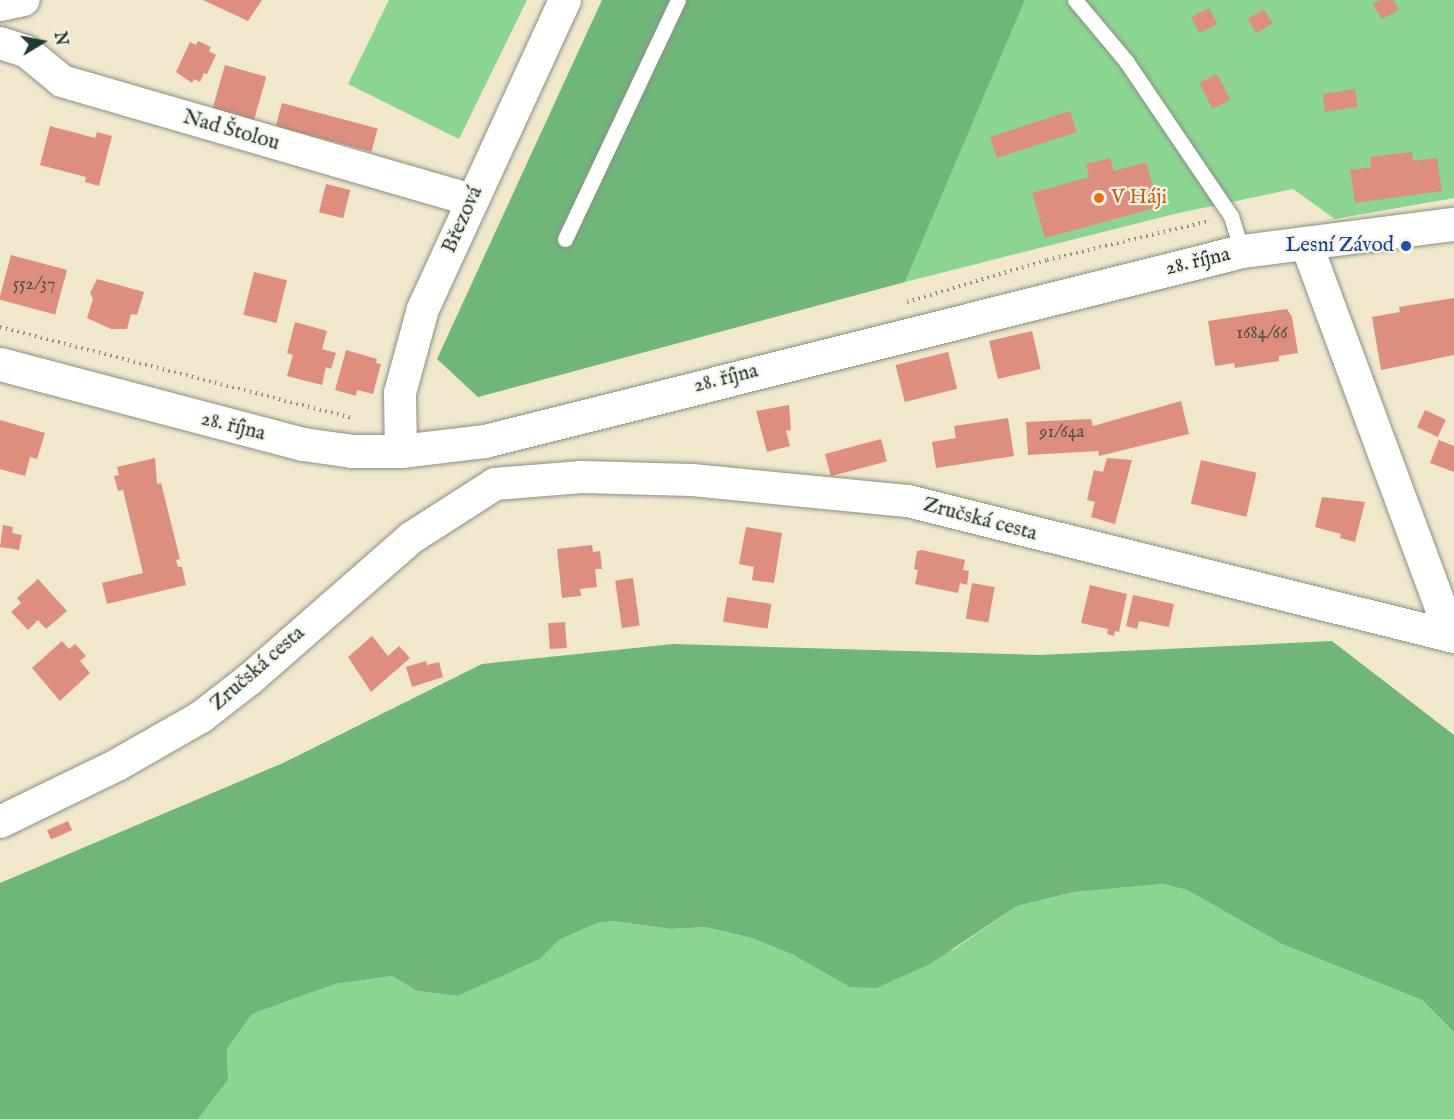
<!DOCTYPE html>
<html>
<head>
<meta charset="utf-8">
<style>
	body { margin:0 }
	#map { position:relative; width:1454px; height:1119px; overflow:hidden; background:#f0e7cd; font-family:"IM FELL English",serif }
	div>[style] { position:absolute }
	.green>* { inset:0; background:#8bd591 }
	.forest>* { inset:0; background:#70b67b }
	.building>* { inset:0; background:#de8e7e; transform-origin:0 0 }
	.path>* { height:4px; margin-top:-2px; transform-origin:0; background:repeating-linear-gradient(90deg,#889280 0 1.5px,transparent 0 6px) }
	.roads { filter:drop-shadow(0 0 2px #889280) drop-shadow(0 0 2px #889280) }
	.lane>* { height:15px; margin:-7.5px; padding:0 7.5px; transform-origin:7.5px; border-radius:7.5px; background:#fff }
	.street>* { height:32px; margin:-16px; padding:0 16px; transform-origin:16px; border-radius:16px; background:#fff }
	.secondary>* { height:33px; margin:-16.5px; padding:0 16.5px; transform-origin:16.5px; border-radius:16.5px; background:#fff }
	.dots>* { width:16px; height:16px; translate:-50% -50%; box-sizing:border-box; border:3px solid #f7f3e8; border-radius:50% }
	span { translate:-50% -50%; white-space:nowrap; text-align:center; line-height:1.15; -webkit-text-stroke:4.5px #f7f3e8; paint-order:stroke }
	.number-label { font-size:18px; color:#4f5146 }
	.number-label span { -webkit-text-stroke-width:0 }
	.street-label { font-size:21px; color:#1f3d34 }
	.food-label { font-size:21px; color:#c56008 }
	.left { translate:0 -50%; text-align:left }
	.transit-label { font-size:21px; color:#164399 }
	.right { translate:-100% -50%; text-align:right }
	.north { position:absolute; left:12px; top:12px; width:60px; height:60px; -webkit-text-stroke:4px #f7f3e8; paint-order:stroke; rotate:80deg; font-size:16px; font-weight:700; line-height:24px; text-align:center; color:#1f3d34 }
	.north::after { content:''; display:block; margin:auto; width:21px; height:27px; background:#1f3d34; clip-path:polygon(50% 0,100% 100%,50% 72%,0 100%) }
</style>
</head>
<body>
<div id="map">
	<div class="green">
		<div style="clip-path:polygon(389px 0,527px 0,459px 139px,348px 84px)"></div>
		<div style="clip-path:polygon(1025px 0,1454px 0,1454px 198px,1335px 219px,1293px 189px,1174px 214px,905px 282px)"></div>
		<div style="clip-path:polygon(1163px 884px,1187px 890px,1282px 944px,1422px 1000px,1454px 1032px,1454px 1119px,198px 1119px,228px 1080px,227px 1049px,252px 1014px,335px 984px,392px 976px,417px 991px,458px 996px,540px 959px,559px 940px,597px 923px,613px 921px,671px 929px,705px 927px,752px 938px,794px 955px,953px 950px,1017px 906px,1074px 892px)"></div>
	</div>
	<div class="forest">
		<div style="clip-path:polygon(602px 0,1025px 0,905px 282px,478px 397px,437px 359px)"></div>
		<div style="clip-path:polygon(1332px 641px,1454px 735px,1454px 1032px,1422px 1000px,1282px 944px,1187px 890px,1163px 884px,1074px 892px,1017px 906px,930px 964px,876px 988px,850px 987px,794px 955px,752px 938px,705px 927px,671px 929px,613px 921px,597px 923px,559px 940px,540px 959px,458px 996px,417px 991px,392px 976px,335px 984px,252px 1014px,227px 1049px,228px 1080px,198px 1119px,0 1119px,0 883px,283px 763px,482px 664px,673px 644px,1040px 655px)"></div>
	</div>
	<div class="building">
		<div style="clip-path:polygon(203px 0,262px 0,248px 21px)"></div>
		<div style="clip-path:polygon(1380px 0,1393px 0,1399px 10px,1382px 19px,1373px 4px)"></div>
		<div style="left:1209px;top:8px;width:18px;height:20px;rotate:63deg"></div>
		<div style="left:1264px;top:9px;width:17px;height:19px;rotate:59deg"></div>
		<div style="clip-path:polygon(198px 41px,211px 47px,209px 51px,216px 55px,207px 74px,204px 73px,200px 82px,194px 79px,192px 83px,176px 72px,190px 42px,196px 45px)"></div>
		<div style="left:225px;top:65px;width:43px;height:45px;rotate:16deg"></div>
		<div style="left:1217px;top:74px;width:29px;height:20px;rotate:63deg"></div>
		<div style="left:1355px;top:89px;width:18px;height:33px;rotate:81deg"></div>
		<div style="left:282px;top:103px;width:99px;height:24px;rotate:15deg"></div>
		<div style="left:1070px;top:111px;width:22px;height:84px;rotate:72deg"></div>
		<div style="clip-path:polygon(50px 126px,95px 138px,97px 132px,112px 136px,99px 186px,85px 182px,86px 177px,40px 165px)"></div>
		<div style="clip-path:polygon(1412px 152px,1413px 161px,1437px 158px,1442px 191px,1355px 203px,1350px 170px,1371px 167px,1370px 157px)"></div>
		<div style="clip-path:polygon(1110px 158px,1114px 171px,1146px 162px,1159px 207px,1045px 238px,1032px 193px,1089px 177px,1086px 164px)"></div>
		<div style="left:326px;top:184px;width:25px;height:29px;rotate:14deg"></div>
		<div style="left:11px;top:255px;width:58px;height:46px;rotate:15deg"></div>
		<div style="left:254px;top:272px;width:34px;height:44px;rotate:14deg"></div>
		<div style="clip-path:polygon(97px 279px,144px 292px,137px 315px,131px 314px,127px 329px,111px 329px,87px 318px,93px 299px,90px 293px)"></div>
		<div style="clip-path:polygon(1454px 298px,1454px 355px,1381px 370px,1372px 317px,1400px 312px,1399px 307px)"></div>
		<div style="clip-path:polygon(1287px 309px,1292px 317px,1298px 353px,1279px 356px,1279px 361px,1235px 368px,1234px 363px,1215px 366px,1208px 321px)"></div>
		<div style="clip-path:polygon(295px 322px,327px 331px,322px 349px,336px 353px,331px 369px,326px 367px,322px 385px,287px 376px,293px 355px,287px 353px)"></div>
		<div style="left:1032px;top:331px;width:39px;height:44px;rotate:77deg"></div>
		<div style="clip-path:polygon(346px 350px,377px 359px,376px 363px,381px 364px,373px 394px,357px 390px,356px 396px,335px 390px)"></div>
		<div style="left:948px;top:352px;width:38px;height:54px;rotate:76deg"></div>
		<div style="clip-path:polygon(1181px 401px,1189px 434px,1099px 456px,1098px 451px,1028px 455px,1026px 422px,1091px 419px,1093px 426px)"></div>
		<div style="clip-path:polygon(789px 405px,791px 430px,786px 431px,790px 446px,767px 452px,756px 411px)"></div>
		<div style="left:1425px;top:410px;width:23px;height:19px;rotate:25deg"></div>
		<div style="clip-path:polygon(1008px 418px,1014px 456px,936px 468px,932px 442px,956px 438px,954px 426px)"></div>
		<div style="clip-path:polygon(0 420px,45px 433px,37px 459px,30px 457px,25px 476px,0 469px)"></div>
		<div style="left:881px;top:439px;width:23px;height:58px;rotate:75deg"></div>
		<div style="clip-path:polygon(1439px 440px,1454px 446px,1454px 472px,1430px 463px)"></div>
		<div style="clip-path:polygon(155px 458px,157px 484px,161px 483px,180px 559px,176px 560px,178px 567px,182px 567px,186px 585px,107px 604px,102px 583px,143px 573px,123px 490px,118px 491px,114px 476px,119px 475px,117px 467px)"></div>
		<div style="clip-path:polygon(1107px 458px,1132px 460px,1115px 524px,1091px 517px,1095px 502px,1087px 500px,1094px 470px,1103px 472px)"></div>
		<div style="left:1201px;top:460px;width:57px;height:45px;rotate:13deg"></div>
		<div style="clip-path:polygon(1322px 497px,1365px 502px,1355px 542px,1340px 538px,1341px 534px,1315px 527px)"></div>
		<div style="clip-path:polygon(3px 525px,13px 527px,12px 533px,22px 535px,19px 550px,0 547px)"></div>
		<div style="clip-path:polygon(746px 527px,782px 533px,774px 583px,752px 580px,754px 567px,739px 564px)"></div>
		<div style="clip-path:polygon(592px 545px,593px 552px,600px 551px,602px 569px,595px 569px,597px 587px,580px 589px,581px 596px,562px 598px,557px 549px)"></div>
		<div style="clip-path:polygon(922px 550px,965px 560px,963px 570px,969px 571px,967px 585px,960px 583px,958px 593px,915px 584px,918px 570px,914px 569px,917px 551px)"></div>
		<div style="left:633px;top:578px;width:48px;height:18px;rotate:82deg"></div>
		<div style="clip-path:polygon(38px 579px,67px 611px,46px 629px,38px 620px,28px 630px,11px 612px,21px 603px,17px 598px)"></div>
		<div style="left:972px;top:583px;width:23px;height:36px;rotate:10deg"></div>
		<div style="clip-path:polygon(1090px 585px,1127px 594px,1119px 632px,1115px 631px,1114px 636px,1107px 634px,1108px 629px,1081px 623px)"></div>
		<div style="clip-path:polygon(1133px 595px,1174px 604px,1169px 627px,1139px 621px,1137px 629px,1126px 626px)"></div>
		<div style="left:727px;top:597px;width:45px;height:25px;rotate:9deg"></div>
		<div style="left:565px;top:622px;width:26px;height:17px;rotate:86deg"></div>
		<div style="clip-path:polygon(372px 636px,388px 656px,399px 646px,410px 658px,371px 692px,348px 657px)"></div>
		<div style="clip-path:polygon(62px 641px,69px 649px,75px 644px,86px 656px,80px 661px,90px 673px,60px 701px,32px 668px)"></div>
		<div style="clip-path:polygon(426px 661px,427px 665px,439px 662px,443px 677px,412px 687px,406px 667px)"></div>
		<div style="left:68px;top:821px;width:10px;height:23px;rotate:66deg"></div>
	</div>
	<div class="path">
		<div style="left:907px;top:302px;width:146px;rotate:-16.7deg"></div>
		<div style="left:1047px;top:260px;width:168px;rotate:-13.5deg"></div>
		<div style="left:0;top:327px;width:363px;rotate:14.5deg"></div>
	</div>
	<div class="roads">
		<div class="lane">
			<div style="left:1075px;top:0;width:80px;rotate:50.1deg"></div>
			<div style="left:1126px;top:61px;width:187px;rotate:55.9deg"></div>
			<div style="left:1231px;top:216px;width:37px;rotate:73deg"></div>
			<div style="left:565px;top:239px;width:264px;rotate:-64.7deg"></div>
		</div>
		<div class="street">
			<div style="left:0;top:5px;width:24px;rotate:-12deg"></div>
			<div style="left:0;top:43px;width:28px;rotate:18deg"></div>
			<div style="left:27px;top:52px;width:45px;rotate:39.6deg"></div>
			<div style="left:62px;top:81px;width:427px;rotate:16.2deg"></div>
			<div style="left:1306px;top:243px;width:419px;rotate:69.7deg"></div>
			<div style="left:401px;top:451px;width:58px;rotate:-91deg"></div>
			<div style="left:400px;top:393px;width:87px;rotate:-74.7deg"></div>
			<div style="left:423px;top:309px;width:340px;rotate:-65.3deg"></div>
			<div style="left:0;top:822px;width:130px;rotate:-26deg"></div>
			<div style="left:117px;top:765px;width:97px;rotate:-29.7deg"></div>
			<div style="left:201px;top:717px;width:62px;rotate:-37.8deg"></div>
			<div style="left:250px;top:679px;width:214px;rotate:-41.2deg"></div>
			<div style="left:411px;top:538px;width:100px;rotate:-32.7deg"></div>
			<div style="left:495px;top:484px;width:87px;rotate:-4.6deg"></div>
			<div style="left:582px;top:477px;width:110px;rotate:1.6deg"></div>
			<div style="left:692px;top:480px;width:217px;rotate:5.6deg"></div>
			<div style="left:908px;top:501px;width:563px;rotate:13.99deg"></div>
		</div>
		<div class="secondary">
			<div style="left:0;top:364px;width:313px;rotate:14.8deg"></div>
			<div style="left:303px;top:444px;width:49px;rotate:8.1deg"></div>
			<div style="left:352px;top:451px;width:49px"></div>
			<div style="left:401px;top:451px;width:85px;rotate:-6.8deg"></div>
			<div style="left:485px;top:441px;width:780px;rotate:-14.09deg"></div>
			<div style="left:1242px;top:251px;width:214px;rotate:-7.3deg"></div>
		</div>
	</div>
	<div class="dots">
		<div style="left:1099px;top:198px;background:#e8710a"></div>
		<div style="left:1406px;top:246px;background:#1a4fb4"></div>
	</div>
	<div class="number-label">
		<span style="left:34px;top:285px">552/37</span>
		<span style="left:1262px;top:334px">1684/66</span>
		<span style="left:1062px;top:433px">91/64a</span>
	</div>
	<div class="street-label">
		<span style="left:231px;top:131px;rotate:16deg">Nad Štolou</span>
		<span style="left:463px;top:220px;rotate:-66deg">Březová</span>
		<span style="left:1198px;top:262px;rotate:-13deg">28. října</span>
		<span style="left:726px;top:379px;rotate:-14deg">28. října</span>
		<span style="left:233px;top:427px;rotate:14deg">28. října</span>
		<span style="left:980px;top:520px;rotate:15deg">Zručská cesta</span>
		<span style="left:258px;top:669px;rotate:-41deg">Zručská cesta</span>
	</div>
	<div class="food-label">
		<span class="left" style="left:1111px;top:198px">V Háji</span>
	</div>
	<div class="transit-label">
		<span class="right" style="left:1394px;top:246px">Lesní Závod</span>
	</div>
	<div class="north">N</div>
</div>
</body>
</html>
